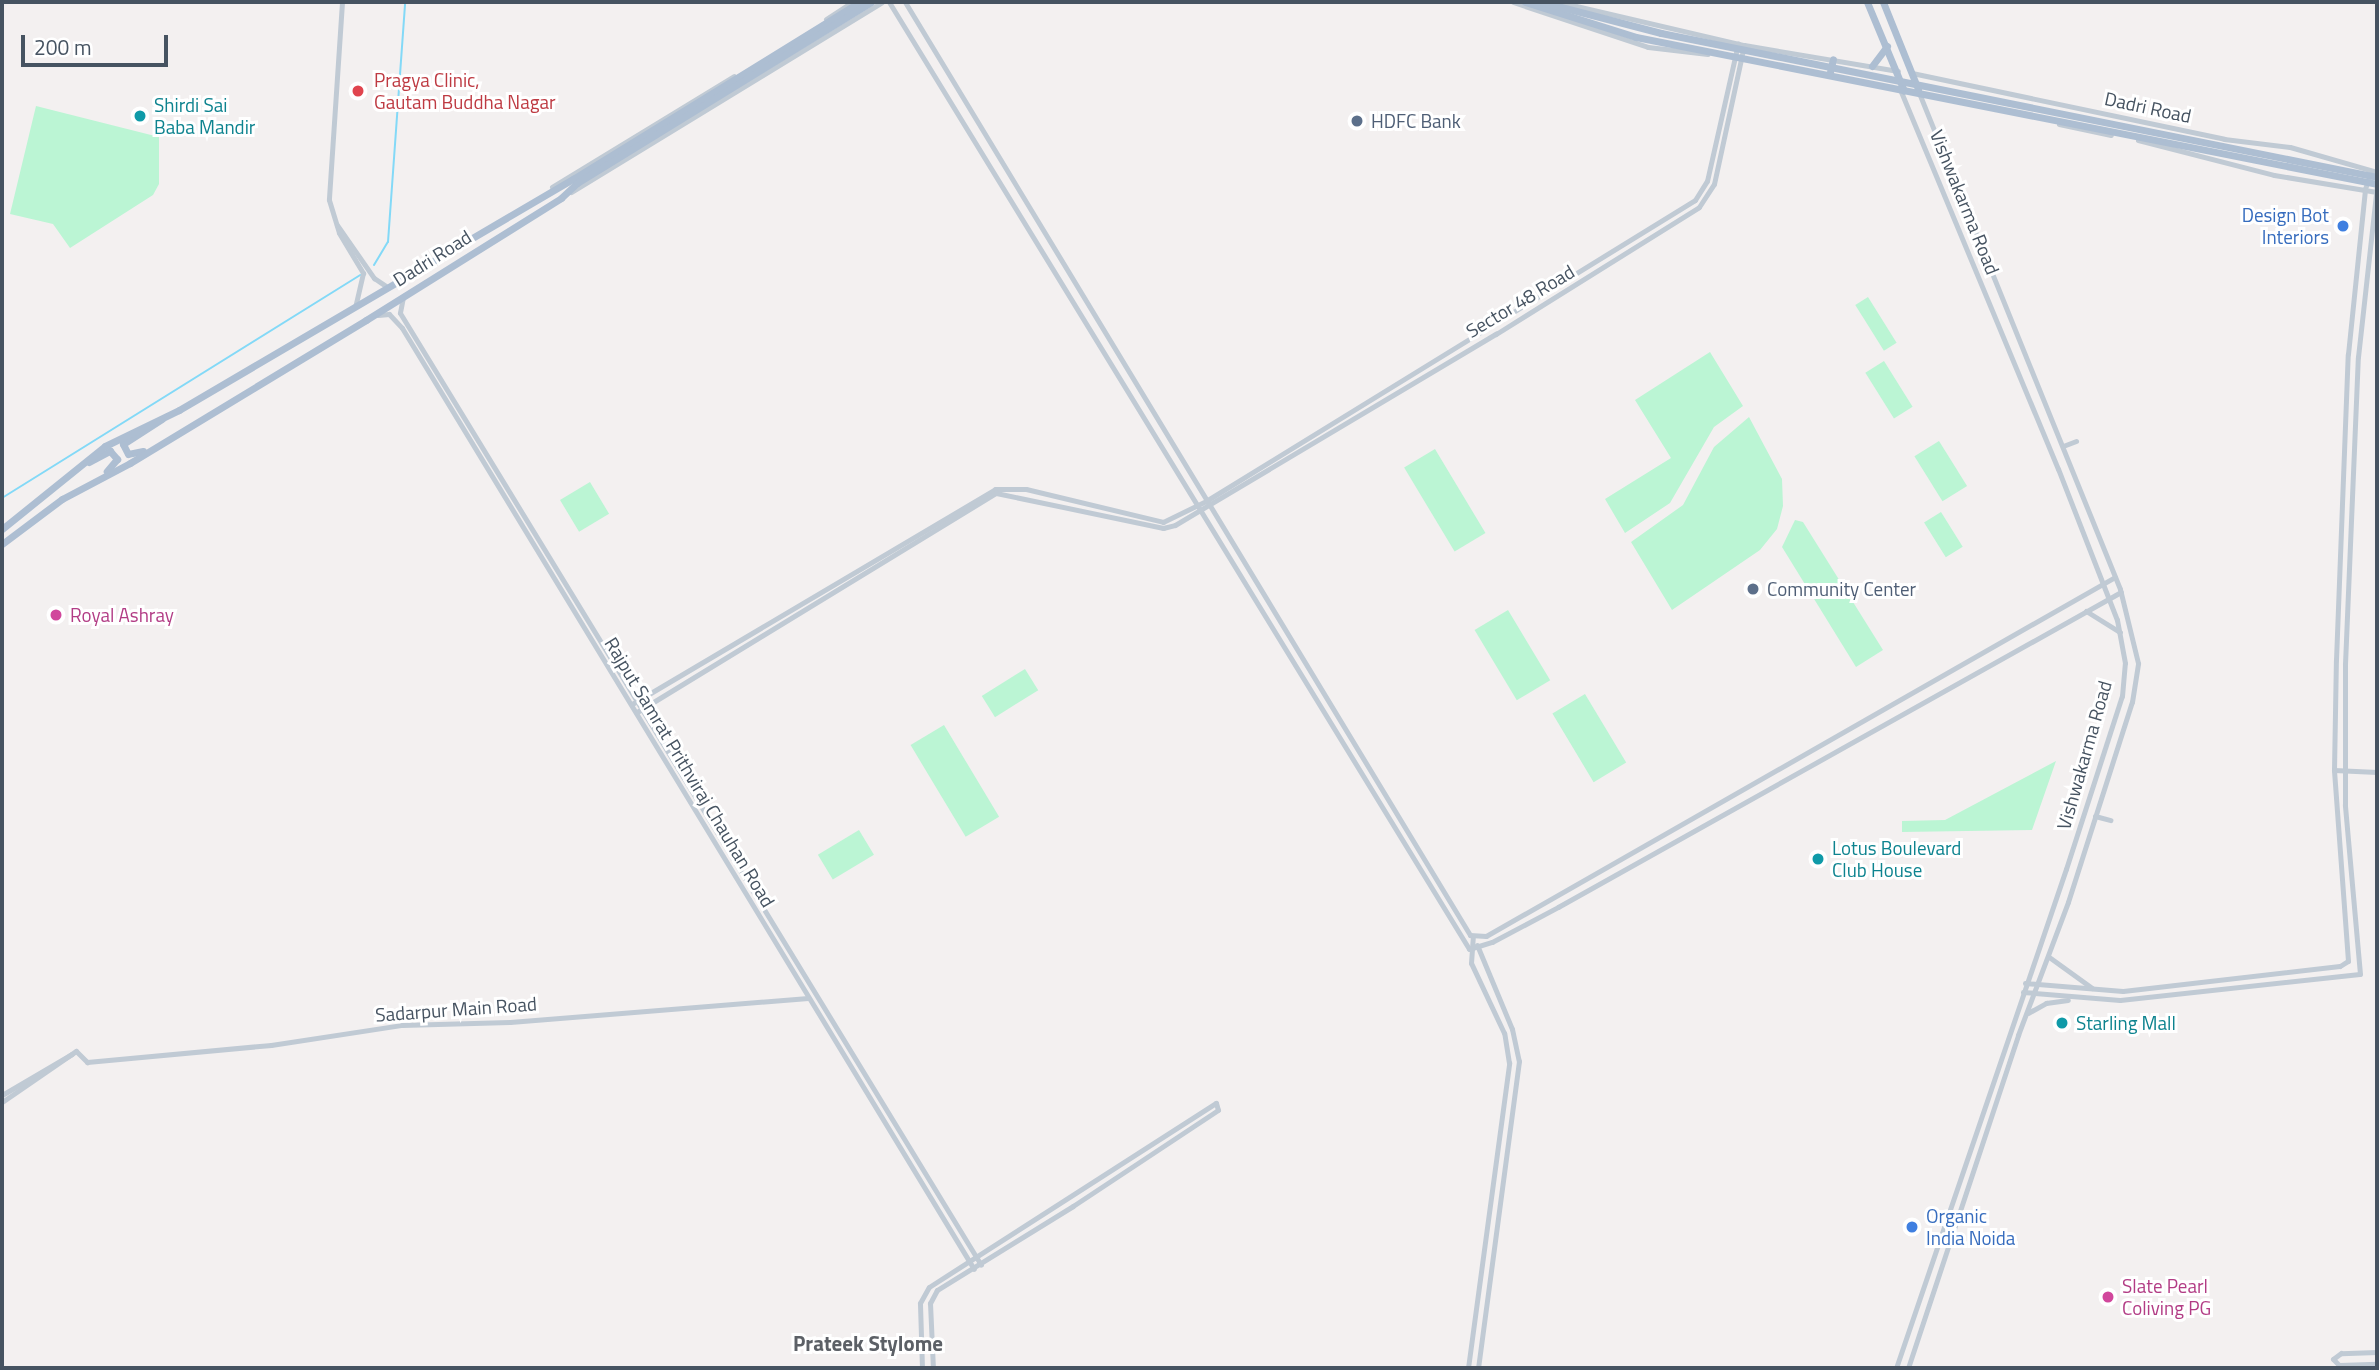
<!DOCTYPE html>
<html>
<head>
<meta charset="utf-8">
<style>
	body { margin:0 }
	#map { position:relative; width:2379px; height:1370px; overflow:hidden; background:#f3f0f0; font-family:"Titillium Web",sans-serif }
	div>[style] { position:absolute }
	.green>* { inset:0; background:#bbf5d4; transform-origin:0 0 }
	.stream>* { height:2px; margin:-1px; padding:0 1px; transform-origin:1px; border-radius:1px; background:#83d9f7 }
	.minor>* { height:5px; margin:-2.5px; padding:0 2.5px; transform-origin:2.5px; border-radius:2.5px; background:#c0cad4 }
	.major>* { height:7px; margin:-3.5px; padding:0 3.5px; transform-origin:3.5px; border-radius:3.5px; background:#adbed2 }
	.major-bridge>* { height:7px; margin:-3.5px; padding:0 3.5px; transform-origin:3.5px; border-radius:3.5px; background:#adbed2 }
	.dots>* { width:19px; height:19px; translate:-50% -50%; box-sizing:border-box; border:4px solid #fff; border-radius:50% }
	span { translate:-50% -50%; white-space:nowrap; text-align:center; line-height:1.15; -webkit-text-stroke:6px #fff; paint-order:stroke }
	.health-label { font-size:19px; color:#be3a42 }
	.left { translate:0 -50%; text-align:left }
	.culture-label { font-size:19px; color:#0d838f }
	.street-label { font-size:19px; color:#465361 }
	.service-label { font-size:19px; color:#4e5e75 }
	.shop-label { font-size:19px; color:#366cbe }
	.right { translate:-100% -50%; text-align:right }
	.hotel-label { font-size:19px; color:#b23c85 }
	.neighbourhood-label { font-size:21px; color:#5c6066; font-weight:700 }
	.frame { position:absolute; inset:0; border:4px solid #465361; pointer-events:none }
	.scale { position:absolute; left:21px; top:35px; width:147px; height:32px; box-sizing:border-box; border:4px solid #465361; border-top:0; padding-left:9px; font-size:21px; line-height:24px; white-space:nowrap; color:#465361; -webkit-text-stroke:5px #fff; paint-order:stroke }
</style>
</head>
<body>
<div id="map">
	<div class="green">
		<div style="clip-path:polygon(36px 106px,159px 137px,159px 184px,153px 195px,70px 248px,53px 224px,10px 214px)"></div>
		<div style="left:1868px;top:297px;width:54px;height:15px;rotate:58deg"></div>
		<div style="clip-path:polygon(1710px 352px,1743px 406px,1714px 427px,1670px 503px,1625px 533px,1605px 499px,1671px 458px,1635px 400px)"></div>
		<div style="left:1884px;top:361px;width:54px;height:22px;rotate:58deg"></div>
		<div style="clip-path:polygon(1749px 417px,1782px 479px,1783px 506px,1777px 529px,1760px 550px,1672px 610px,1631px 542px,1683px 505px,1714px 447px)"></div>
		<div style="left:1939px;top:441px;width:53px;height:29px;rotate:58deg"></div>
		<div style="left:1435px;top:449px;width:98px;height:36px;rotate:59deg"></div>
		<div style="left:590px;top:482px;width:37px;height:35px;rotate:59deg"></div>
		<div style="left:1941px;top:512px;width:41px;height:20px;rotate:58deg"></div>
		<div style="clip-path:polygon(1795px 520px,1803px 522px,1883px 650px,1856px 667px,1782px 547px)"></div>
		<div style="left:1508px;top:610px;width:82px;height:39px;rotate:59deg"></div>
		<div style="left:1025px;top:669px;width:25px;height:51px;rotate:58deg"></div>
		<div style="left:1585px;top:694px;width:80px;height:38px;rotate:59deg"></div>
		<div style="left:944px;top:725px;width:107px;height:39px;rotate:59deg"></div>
		<div style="clip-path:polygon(2056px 761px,2032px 830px,1902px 832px,1902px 821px,1945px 820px)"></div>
		<div style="left:859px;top:830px;width:29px;height:48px;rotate:59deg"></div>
	</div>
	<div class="stream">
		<div style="left:374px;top:265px;width:27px;rotate:-59deg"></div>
		<div style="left:388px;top:242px;width:241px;rotate:-85.9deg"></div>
		<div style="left:2px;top:498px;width:422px;rotate:-31.9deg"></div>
	</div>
	<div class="minor">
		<div style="left:342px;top:2px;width:198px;rotate:93.8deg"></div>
		<div style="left:329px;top:200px;width:34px;rotate:73deg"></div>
		<div style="left:339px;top:233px;width:47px;rotate:59deg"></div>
		<div style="left:363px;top:273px;width:32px;rotate:103deg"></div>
		<div style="left:889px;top:2px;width:1110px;rotate:58.51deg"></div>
		<div style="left:1469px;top:949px;width:24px;rotate:-17deg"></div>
		<div style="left:1492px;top:942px;width:75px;rotate:-27.9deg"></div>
		<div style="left:1558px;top:907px;width:645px;rotate:-29.23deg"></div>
		<div style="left:905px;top:2px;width:1091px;rotate:58.8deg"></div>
		<div style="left:1470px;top:935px;width:16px;rotate:4deg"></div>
		<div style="left:1486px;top:936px;width:724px;rotate:-29.72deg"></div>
		<div style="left:1513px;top:2px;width:142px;rotate:18.4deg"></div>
		<div style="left:1648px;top:47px;width:60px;rotate:6.7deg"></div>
		<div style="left:1559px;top:2px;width:190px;rotate:13.1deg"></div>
		<div style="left:1744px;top:45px;width:156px;rotate:9.6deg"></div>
		<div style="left:826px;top:19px;width:31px;rotate:-33deg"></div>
		<div style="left:1912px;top:73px;width:319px;rotate:11.9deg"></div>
		<div style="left:2224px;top:139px;width:66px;rotate:6.9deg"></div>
		<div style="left:2290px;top:147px;width:91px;rotate:16deg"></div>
		<div style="left:2059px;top:124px;width:53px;rotate:11.9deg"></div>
		<div style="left:2138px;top:140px;width:140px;rotate:14.4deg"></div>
		<div style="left:2274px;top:175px;width:104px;rotate:9.4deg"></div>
		<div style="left:552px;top:187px;width:213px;rotate:-31.4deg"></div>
		<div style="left:571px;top:192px;width:364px;rotate:-31.4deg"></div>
		<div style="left:337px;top:225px;width:65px;rotate:55.1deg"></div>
		<div style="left:374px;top:278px;width:14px;rotate:34deg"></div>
		<div style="left:403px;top:297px;width:16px;rotate:101deg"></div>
		<div style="left:400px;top:313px;width:1115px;rotate:58.6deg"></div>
		<div style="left:378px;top:315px;width:11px;rotate:-5deg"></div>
		<div style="left:389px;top:314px;width:19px;rotate:47deg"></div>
		<div style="left:402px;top:328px;width:1101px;rotate:58.71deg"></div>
		<div style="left:2063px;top:446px;width:14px;rotate:-21deg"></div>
		<div style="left:2086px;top:611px;width:40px;rotate:32deg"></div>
		<div style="left:632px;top:704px;width:422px;rotate:-30.6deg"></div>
		<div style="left:995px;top:489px;width:31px"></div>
		<div style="left:1026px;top:489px;width:141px;rotate:13.5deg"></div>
		<div style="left:1163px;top:522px;width:48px;rotate:-26deg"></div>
		<div style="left:1206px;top:501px;width:574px;rotate:-31.61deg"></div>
		<div style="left:1695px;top:200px;width:22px;rotate:-58deg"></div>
		<div style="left:1707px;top:181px;width:141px;rotate:-77.3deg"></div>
		<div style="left:637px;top:712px;width:421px;rotate:-31.4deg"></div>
		<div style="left:996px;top:493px;width:171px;rotate:11.8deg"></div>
		<div style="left:1163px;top:528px;width:12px;rotate:-14deg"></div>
		<div style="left:1175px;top:525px;width:374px;rotate:-30.8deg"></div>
		<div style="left:1496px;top:334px;width:239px;rotate:-32deg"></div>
		<div style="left:1699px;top:207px;width:27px;rotate:-57deg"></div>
		<div style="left:1714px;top:184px;width:142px;rotate:-77.8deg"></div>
		<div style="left:2334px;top:770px;width:43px;rotate:2.7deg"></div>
		<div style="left:2095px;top:816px;width:16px;rotate:15deg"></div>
		<div style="left:1477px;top:945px;width:91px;rotate:67.4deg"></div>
		<div style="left:1512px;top:1029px;width:33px;rotate:78deg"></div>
		<div style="left:1519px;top:1061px;width:310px;rotate:97.6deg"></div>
		<div style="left:2049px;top:957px;width:53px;rotate:35.8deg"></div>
		<div style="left:2025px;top:983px;width:98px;rotate:4.7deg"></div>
		<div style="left:2123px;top:991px;width:218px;rotate:-6.6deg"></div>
		<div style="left:2340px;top:966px;width:9px;rotate:-32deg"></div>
		<div style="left:2348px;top:961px;width:192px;rotate:-94.2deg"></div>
		<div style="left:2334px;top:770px;width:110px;rotate:-89deg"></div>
		<div style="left:2336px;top:660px;width:306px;rotate:-87.8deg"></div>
		<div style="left:2348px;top:354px;width:166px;rotate:-84.1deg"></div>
		<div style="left:2365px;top:189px;width:19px;rotate:-72deg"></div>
		<div style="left:2023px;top:992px;width:97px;rotate:4.7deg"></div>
		<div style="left:2120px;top:1000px;width:241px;rotate:-6.2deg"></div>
		<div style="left:2360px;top:974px;width:170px;rotate:-95.1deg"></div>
		<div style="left:2345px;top:805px;width:141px;rotate:-90deg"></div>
		<div style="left:2345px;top:664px;width:307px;rotate:-87.6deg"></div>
		<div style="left:2358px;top:357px;width:174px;rotate:-83.7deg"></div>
		<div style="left:2028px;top:1013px;width:21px;rotate:-29deg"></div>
		<div style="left:2046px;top:1003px;width:22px;rotate:-8deg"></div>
		<div style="left:2px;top:1095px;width:81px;rotate:-30.4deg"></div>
		<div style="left:2px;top:1102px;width:90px;rotate:-34.6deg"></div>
		<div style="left:76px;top:1051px;width:16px;rotate:45deg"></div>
		<div style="left:87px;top:1062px;width:185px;rotate:-5.3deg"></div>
		<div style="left:271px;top:1045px;width:133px;rotate:-8.7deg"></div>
		<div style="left:402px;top:1025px;width:108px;rotate:-1.6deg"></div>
		<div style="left:510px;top:1022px;width:299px;rotate:-4.6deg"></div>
		<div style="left:2377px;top:1352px;width:36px;rotate:178deg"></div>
		<div style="left:2341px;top:1353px;width:10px;rotate:143deg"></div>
		<div style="left:2333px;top:1359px;width:8px;rotate:45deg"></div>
		<div style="left:2339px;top:1365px;width:38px;rotate:-2deg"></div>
		<div style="left:922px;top:1368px;width:65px;rotate:-91.8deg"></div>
		<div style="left:920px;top:1303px;width:18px;rotate:-61deg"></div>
		<div style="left:929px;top:1287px;width:341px;rotate:-32.7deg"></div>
		<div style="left:1216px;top:1103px;width:7px;rotate:74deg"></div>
		<div style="left:1218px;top:1110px;width:174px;rotate:146.5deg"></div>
		<div style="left:1073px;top:1206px;width:160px;rotate:148.3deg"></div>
		<div style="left:937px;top:1290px;width:15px;rotate:118deg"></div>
		<div style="left:930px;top:1303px;width:65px;rotate:87.4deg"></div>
		<div style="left:1468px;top:1368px;width:308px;rotate:-82.3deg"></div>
		<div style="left:1509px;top:1063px;width:30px;rotate:-99deg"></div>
		<div style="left:1504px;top:1033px;width:77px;rotate:-115.2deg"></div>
		<div style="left:1471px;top:963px;width:27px;rotate:-86deg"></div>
		<div style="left:1896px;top:1368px;width:527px;rotate:-71.19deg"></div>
		<div style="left:2066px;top:869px;width:182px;rotate:-72.1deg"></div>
		<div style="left:2122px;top:696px;width:33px;rotate:-85deg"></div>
		<div style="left:2125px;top:663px;width:44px;rotate:-100.5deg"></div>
		<div style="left:2117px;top:620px;width:162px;rotate:-111.3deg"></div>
		<div style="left:2058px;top:469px;width:411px;rotate:-112.6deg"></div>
		<div style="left:1908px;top:1368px;width:351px;rotate:-71.7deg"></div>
		<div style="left:2018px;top:1035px;width:142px;rotate:-69.4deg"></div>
		<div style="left:2068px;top:902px;width:210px;rotate:-72.3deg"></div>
		<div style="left:2132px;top:702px;width:39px;rotate:-81deg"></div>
		<div style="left:2138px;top:663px;width:76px;rotate:-103.7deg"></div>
		<div style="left:2120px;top:589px;width:535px;rotate:-112.06deg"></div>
	</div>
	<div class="major">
		<div style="left:1867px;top:2px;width:96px;rotate:67.4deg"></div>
		<div style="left:1883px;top:2px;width:94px;rotate:68.1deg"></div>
		<div style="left:1872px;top:66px;width:25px;rotate:-53deg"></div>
		<div style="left:1830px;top:72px;width:13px;rotate:-77deg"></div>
		<div style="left:143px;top:451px;width:15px;rotate:169deg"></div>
		<div style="left:128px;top:454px;width:11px;rotate:-117deg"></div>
		<div style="left:123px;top:444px;width:46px;rotate:-32.7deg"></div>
		<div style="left:89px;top:462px;width:24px;rotate:-28deg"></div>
		<div style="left:110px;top:451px;width:11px;rotate:49deg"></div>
		<div style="left:117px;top:459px;width:16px;rotate:130deg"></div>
		<div style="left:2px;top:529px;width:132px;rotate:-38.9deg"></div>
		<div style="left:105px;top:446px;width:82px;rotate:-25.9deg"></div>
		<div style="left:179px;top:410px;width:457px;rotate:-30.4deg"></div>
		<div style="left:2px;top:544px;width:75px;rotate:-36.9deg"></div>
		<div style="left:62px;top:499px;width:77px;rotate:-27.9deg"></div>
		<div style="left:130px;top:463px;width:276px;rotate:-31.2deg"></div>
		<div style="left:366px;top:320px;width:230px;rotate:-32deg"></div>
		<div style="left:561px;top:198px;width:22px;rotate:-43deg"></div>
	</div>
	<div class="major-bridge">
		<div style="left:1525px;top:2px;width:116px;rotate:17.5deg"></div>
		<div style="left:1636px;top:37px;width:755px;rotate:11.22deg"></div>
		<div style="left:1542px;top:2px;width:123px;rotate:14.6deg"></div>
		<div style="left:1661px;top:33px;width:730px;rotate:11.37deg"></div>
		<div style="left:573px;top:179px;width:337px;rotate:-31.7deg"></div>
		<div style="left:577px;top:183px;width:345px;rotate:-31.6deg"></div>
	</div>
	<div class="dots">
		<div style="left:358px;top:91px;background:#e0444e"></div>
		<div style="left:140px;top:116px;background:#0f9aa8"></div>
		<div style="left:1357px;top:121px;background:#5c6f8a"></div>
		<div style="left:2343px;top:226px;background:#3f7fe0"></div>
		<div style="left:1753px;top:589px;background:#5c6f8a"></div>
		<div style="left:56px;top:615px;background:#d1479c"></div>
		<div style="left:1818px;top:859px;background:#0f9aa8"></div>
		<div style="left:2062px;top:1023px;background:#0f9aa8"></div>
		<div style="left:1912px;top:1227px;background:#3f7fe0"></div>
		<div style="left:2108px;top:1297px;background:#d1479c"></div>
	</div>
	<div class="health-label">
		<span class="left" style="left:374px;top:91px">Pragya Clinic,<br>Gautam Buddha Nagar</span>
	</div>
	<div class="culture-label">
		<span class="left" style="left:154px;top:116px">Shirdi Sai<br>Baba Mandir</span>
		<span class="left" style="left:1832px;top:859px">Lotus Boulevard<br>Club House</span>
		<span class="left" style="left:2076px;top:1023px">Starling Mall</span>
	</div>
	<div class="street-label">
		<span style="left:2148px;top:107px;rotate:12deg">Dadri Road</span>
		<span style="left:1965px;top:202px;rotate:68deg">Vishwakarma Road</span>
		<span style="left:432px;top:258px;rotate:-32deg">Dadri Road</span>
		<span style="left:1520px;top:301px;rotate:-31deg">Sector 48 Road</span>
		<span style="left:2084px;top:755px;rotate:-74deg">Vishwakarma Road</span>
		<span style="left:690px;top:772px;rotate:59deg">Rajput Samrat Prithviraj Chauhan Road</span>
		<span style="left:456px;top:1009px;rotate:-4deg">Sadarpur Main Road</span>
	</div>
	<div class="service-label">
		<span class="left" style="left:1371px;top:121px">HDFC Bank</span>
		<span class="left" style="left:1767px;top:589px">Community Center</span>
	</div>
	<div class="shop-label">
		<span class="right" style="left:2329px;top:226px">Design Bot<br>Interiors</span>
		<span class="left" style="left:1926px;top:1227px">Organic<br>India Noida</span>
	</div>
	<div class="hotel-label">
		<span class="left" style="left:70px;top:615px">Royal Ashray</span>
		<span class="left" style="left:2122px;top:1297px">Slate Pearl<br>Coliving PG</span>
	</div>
	<div class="neighbourhood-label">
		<span style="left:868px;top:1343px">Prateek Stylome</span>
	</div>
	<div class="frame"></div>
	<div class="scale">200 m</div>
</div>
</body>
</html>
